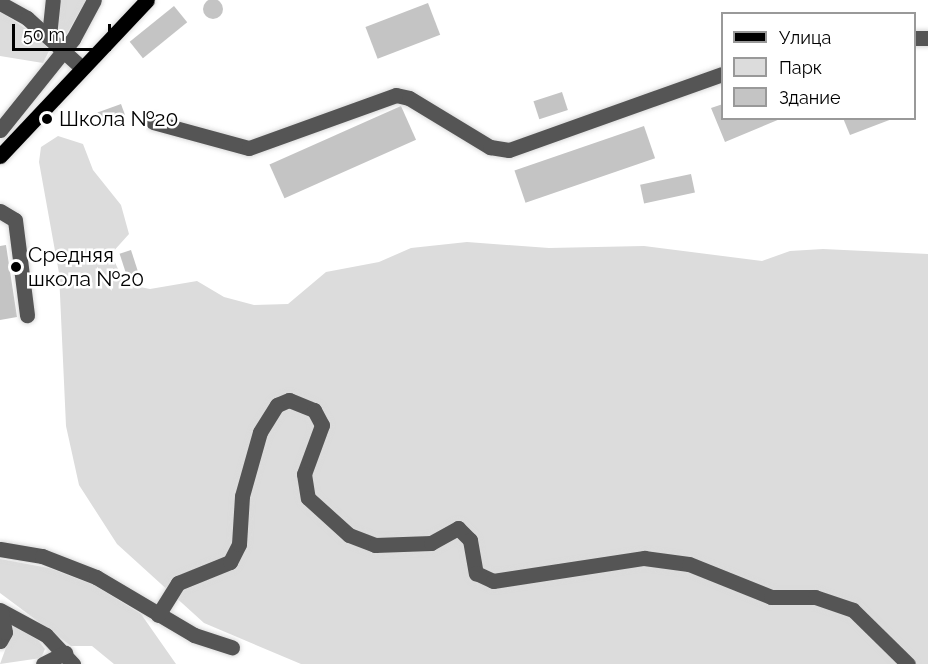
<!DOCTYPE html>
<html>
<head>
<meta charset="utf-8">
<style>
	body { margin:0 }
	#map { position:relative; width:928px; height:664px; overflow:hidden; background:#fff; font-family:Raleway,sans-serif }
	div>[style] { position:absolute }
	.green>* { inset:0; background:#dcdcdc }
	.building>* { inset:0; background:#c4c4c4; transform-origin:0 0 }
	.round { border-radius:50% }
	.roads { filter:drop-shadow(0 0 2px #dbdbdb) drop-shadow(0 0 2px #dbdbdb) }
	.minor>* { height:15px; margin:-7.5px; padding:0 7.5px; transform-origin:7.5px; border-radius:7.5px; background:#555 }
	.major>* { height:15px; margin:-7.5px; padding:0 7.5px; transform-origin:7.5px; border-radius:7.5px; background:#000 }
	.dots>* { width:16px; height:16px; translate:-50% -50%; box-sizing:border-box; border:3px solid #fff; border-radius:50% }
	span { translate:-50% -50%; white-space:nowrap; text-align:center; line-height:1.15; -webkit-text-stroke:5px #fff; paint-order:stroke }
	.poi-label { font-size:21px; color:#000 }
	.left { translate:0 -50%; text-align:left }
	.legend { position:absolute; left:721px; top:12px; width:195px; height:108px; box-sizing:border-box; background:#fff; border:2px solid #999; margin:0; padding:8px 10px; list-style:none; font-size:18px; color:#000 }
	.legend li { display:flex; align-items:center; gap:12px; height:30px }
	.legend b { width:30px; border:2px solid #999 }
	.scale { position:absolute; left:12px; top:24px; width:99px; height:27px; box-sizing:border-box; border:3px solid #000; border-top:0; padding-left:8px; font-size:18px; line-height:21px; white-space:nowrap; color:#000; -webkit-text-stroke:4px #fff; paint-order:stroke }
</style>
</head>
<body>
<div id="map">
	<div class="green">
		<div style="clip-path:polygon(61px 0,86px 0,65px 37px,57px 27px)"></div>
		<div style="clip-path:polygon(0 11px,43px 41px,49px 51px,43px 63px,0 56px)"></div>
		<div style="clip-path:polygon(58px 136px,83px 144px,93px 170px,121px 205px,129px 234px,111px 254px,125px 284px,150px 289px,197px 281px,224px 297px,254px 305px,288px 304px,326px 272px,379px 262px,411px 248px,467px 242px,549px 248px,644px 246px,762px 261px,790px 251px,823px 249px,928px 254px,928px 664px,301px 664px,204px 623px,117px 544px,79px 485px,66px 426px,59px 273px,39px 162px,41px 147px)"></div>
		<div style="clip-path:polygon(0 559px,49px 568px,94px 585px,141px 614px,176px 664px,114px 664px,92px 646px,71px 646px,0 593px)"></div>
		<div style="clip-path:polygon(14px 626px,38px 640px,45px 649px,41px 658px,0 664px)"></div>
	</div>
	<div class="building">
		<div class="round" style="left:203px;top:-1px;width:20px;height:20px"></div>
		<div style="left:428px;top:3px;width:34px;height:67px;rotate:69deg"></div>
		<div style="left:174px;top:6px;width:21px;height:57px;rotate:51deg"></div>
		<div style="left:562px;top:92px;width:19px;height:30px;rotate:72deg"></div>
		<div style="left:121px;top:104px;width:12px;height:25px;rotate:70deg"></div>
		<div style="clip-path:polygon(723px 104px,723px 118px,780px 119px,725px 142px,711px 108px)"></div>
		<div style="left:401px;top:106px;width:37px;height:144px;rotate:66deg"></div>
		<div style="clip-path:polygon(843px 118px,891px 118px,892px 119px,850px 135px)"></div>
		<div style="left:644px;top:126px;width:34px;height:137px;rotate:71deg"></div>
		<div style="left:691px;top:174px;width:19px;height:52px;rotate:78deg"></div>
		<div style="clip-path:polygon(6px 245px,17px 317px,0 320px,0 246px)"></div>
		<div style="left:131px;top:250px;width:28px;height:12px;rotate:72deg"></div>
	</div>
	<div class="roads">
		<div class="minor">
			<div style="left:0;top:3px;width:31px;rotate:29deg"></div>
			<div style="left:27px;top:18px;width:74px;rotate:42.3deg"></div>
			<div style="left:49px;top:36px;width:36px;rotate:-84deg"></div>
			<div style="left:914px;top:38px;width:14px"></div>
			<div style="left:153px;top:122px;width:99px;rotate:15.2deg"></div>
			<div style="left:249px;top:148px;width:156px;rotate:-19.8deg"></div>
			<div style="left:396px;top:95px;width:13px;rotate:13deg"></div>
			<div style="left:409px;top:98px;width:95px;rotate:31.2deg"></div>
			<div style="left:490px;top:147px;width:19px;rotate:9deg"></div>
			<div style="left:509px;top:150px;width:226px;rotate:-19.6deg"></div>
			<div style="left:0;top:130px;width:117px;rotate:-51.3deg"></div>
			<div style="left:73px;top:39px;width:44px;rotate:-61.7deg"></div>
			<div style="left:0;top:211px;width:17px;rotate:31deg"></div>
			<div style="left:15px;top:220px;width:96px;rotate:82.8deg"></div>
			<div style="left:0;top:549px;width:43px;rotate:9.5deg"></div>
			<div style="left:42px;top:556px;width:58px;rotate:21.3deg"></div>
			<div style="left:96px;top:577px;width:114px;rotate:30.6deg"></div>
			<div style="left:194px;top:635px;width:40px;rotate:18deg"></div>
			<div style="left:0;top:610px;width:52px;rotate:28.5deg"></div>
			<div style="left:46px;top:635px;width:40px;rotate:47deg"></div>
			<div style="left:158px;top:615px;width:38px;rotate:-58deg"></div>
			<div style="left:178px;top:583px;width:56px;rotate:-22deg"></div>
			<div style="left:230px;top:562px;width:20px;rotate:-63deg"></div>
			<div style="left:239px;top:544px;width:48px;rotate:-86.4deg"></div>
			<div style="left:242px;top:496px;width:66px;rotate:-74.3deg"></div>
			<div style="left:260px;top:432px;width:32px;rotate:-58deg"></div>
			<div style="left:277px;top:405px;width:13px;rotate:-23deg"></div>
			<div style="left:289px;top:400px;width:27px;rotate:22deg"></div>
			<div style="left:314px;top:410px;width:17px;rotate:62deg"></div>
			<div style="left:322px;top:425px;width:52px;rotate:110.2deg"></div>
			<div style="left:304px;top:474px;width:24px;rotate:81deg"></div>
			<div style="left:308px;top:498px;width:55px;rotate:42.1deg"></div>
			<div style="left:349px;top:535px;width:28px;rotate:21deg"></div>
			<div style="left:375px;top:545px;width:56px;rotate:-2deg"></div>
			<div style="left:431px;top:543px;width:31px;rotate:-29deg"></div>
			<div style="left:458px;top:528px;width:17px;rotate:45deg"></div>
			<div style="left:470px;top:540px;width:34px;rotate:80deg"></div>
			<div style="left:476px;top:573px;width:19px;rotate:25deg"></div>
			<div style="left:493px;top:581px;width:153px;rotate:-8.7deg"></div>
			<div style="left:644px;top:558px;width:45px;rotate:7.6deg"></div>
			<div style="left:689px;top:564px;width:88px;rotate:21.9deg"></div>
			<div style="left:771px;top:597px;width:44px"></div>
			<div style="left:815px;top:597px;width:40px;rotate:18.9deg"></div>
			<div style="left:853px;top:610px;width:77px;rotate:44.5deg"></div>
			<div style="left:0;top:641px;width:10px;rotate:-61deg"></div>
			<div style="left:5px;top:632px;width:21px;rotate:-101deg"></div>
			<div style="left:43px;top:664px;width:25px;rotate:-27deg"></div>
		</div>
		<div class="major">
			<div style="left:0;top:156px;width:214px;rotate:-46.7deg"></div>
		</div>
	</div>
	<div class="dots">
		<div style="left:47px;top:119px;background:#000"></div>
		<div style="left:16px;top:267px;background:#000"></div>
	</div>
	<div class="poi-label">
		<span class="left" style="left:59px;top:119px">Школа №20</span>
		<span class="left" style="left:28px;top:267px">Средняя<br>школа №20</span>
	</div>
	<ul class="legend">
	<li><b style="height:8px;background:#000"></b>Улица</li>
	<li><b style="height:16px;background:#dcdcdc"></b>Парк</li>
	<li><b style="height:16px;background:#c4c4c4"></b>Здание</li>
	</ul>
	<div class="scale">50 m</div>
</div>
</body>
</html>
